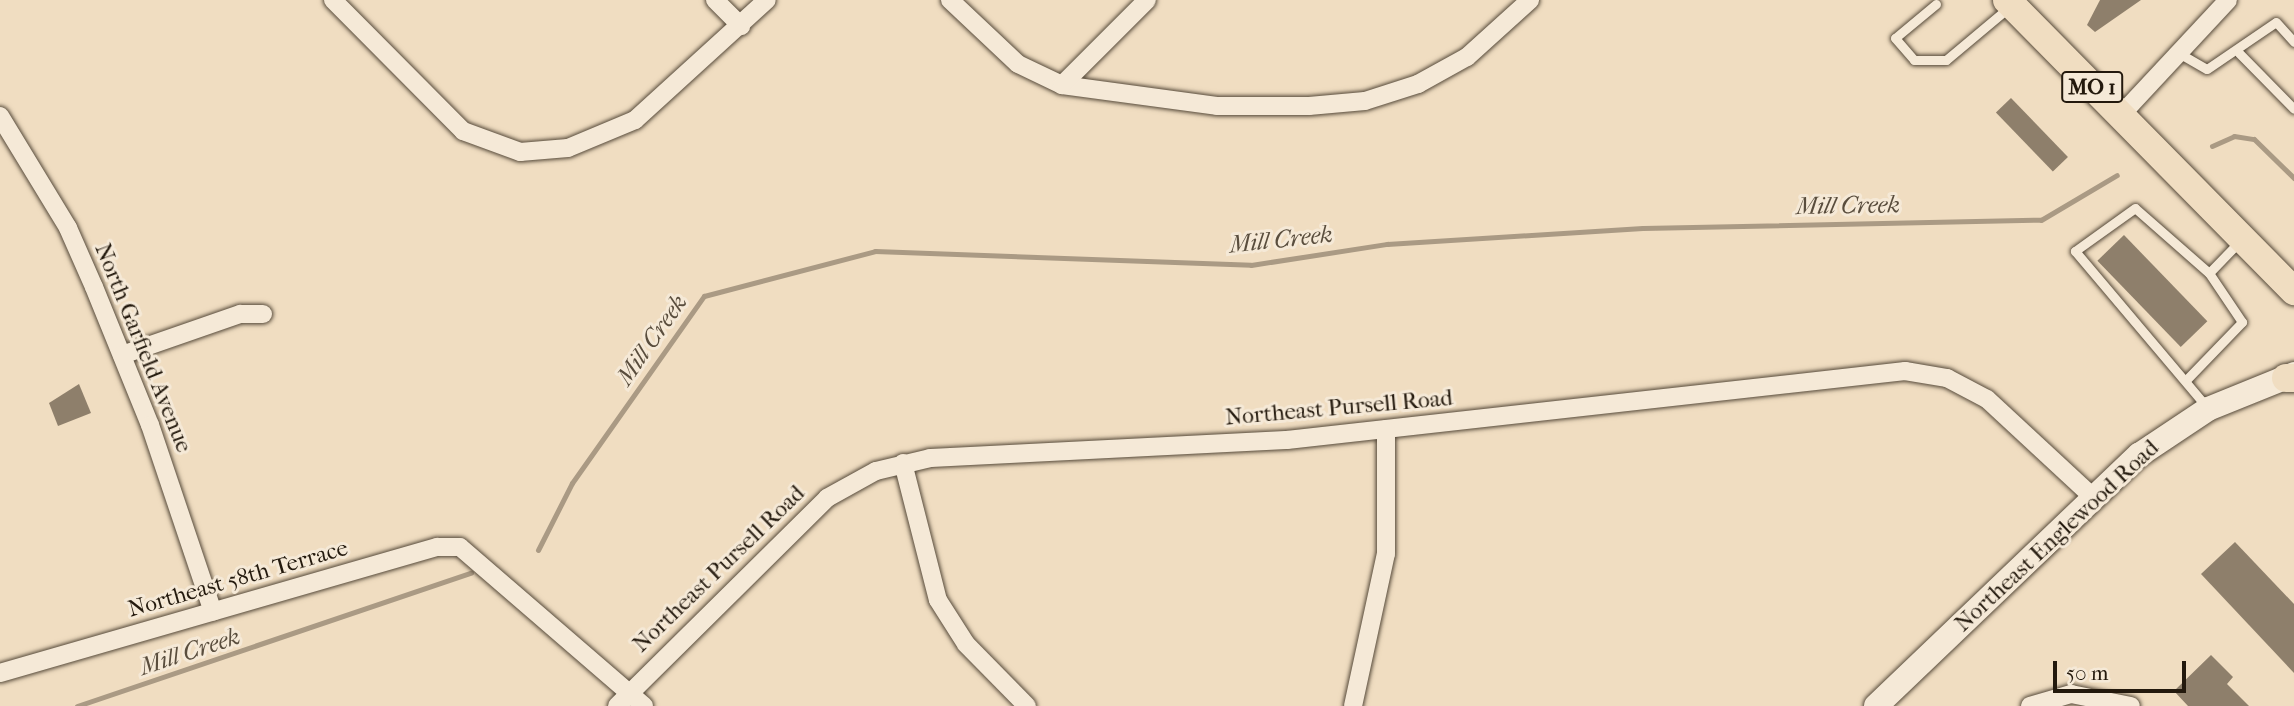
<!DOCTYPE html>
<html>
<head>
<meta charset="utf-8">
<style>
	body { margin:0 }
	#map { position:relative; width:2294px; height:706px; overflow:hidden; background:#f0ddc1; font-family:"IM FELL French Canon",serif }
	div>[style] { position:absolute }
	.stream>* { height:5px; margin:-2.5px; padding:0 2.5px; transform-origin:2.5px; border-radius:2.5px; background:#aa9a84 }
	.building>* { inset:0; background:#8e7f6b; transform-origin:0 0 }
	.roads { filter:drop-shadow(0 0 2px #564a3a) drop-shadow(0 0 2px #564a3a) }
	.lane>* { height:9px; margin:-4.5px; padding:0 4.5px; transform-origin:4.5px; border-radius:4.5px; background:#f5e9d7 }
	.street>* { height:18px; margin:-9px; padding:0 9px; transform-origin:9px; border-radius:9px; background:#f5e9d7 }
	.secondary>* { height:24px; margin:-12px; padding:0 12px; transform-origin:12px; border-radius:12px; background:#f5e9d7 }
	.primary>* { height:28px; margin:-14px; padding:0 14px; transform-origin:14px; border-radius:14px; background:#f0ddc1 }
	span { translate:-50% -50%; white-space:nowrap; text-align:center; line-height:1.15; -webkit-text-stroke:6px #f5e9d7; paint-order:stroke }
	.shield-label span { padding:2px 5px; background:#f5e9d7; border:2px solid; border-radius:5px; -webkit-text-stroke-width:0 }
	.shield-label { font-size:21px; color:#23190d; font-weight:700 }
	.street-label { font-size:23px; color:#23190d }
	.water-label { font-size:24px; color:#594d3d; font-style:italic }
	.scale { position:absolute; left:2053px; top:661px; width:133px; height:32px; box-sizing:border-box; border:4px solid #23190d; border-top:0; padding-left:9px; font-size:21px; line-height:24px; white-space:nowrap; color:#23190d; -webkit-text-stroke:5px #f5e9d7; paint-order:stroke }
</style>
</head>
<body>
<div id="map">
	<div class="stream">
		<div style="left:2212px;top:146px;width:24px;rotate:-24deg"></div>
		<div style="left:2234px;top:136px;width:20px;rotate:9deg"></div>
		<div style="left:2254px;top:139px;width:56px;rotate:44.3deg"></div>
		<div style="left:538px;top:550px;width:75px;rotate:-63.1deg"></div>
		<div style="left:572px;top:483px;width:229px;rotate:-54.8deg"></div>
		<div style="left:704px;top:296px;width:177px;rotate:-14.7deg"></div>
		<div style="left:875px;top:251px;width:376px;rotate:2.1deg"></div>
		<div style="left:1251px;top:265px;width:138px;rotate:-8.8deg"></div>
		<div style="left:1387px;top:244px;width:256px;rotate:-3.6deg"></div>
		<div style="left:1643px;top:228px;width:398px;rotate:-1.2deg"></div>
		<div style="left:2041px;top:220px;width:88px;rotate:-30.6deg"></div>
		<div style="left:77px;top:706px;width:416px;rotate:-18.7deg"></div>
	</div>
	<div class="building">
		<div style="clip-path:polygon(2100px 0,2141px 0,2095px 32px,2087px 25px)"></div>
		<div style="left:2011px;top:98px;width:82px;height:21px;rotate:46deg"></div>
		<div style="left:2124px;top:235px;width:120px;height:37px;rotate:46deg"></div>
		<div style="clip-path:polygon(79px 384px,91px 413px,58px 426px,49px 403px)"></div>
		<div style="clip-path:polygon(2235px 542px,2294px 604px,2294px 673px,2201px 574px)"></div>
		<div style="clip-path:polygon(2211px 655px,2233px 677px,2227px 684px,2249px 706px,2188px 706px,2174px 691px)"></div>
	</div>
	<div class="roads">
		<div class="lane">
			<div style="left:1936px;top:4px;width:53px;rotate:140.3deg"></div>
			<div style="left:1895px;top:38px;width:29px;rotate:49deg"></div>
			<div style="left:1914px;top:60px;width:32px"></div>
			<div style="left:1946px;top:60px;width:81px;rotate:-40deg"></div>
			<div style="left:2177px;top:52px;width:34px;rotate:30deg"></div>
			<div style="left:2207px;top:69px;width:83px;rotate:-34.3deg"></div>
			<div style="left:2276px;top:22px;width:27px;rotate:48deg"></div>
			<div style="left:2239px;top:53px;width:78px;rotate:45.5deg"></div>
			<div style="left:2209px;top:273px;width:46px;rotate:-45.9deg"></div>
			<div style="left:2188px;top:378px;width:78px;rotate:-46deg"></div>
			<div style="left:2242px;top:322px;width:59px;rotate:-124deg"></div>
			<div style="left:2209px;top:273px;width:98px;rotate:-138.7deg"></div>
			<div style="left:2135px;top:208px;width:74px;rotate:144.4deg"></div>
			<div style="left:2075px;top:251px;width:203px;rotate:49.8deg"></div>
		</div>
		<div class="street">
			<div style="left:333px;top:0;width:185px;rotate:45.2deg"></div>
			<div style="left:463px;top:131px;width:61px;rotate:20.2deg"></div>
			<div style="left:520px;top:152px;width:48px;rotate:-4.8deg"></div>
			<div style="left:568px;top:148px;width:73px;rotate:-22.7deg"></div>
			<div style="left:635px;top:120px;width:178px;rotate:-42.3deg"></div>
			<div style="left:715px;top:0;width:37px;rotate:45deg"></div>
			<div style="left:950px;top:0;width:93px;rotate:43.3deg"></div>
			<div style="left:1018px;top:64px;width:49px;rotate:25.5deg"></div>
			<div style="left:1062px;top:85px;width:156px;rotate:7.7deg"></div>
			<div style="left:1217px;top:106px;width:92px"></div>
			<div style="left:1309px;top:106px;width:56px;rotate:-5.1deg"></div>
			<div style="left:1365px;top:101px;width:56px;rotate:-17.8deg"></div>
			<div style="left:1418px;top:84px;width:56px;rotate:-28.9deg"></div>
			<div style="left:1467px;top:57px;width:85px;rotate:-42.1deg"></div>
			<div style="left:1062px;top:85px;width:120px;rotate:-45deg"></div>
			<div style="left:0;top:116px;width:131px;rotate:58.7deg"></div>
			<div style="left:68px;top:228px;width:64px;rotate:66.2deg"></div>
			<div style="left:94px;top:287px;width:149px;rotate:67.9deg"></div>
			<div style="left:150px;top:425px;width:197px;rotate:71.4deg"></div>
			<div style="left:2120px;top:116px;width:158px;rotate:-47deg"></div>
			<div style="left:122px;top:355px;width:125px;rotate:-19.2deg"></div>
			<div style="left:240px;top:314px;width:23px"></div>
			<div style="left:903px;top:463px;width:141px;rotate:75.7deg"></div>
			<div style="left:938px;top:600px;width:52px;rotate:57.5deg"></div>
			<div style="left:966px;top:644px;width:87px;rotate:45.5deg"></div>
			<div style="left:0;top:673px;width:455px;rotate:-16.1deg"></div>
			<div style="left:437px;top:547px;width:23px"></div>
			<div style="left:460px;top:547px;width:243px;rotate:40.8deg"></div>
			<div style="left:617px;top:706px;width:296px;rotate:-44.7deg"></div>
			<div style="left:827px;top:498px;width:56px;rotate:-28.9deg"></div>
			<div style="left:876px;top:471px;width:56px;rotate:-13.5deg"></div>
			<div style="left:930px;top:458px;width:357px;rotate:-2.9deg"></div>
			<div style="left:1287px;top:440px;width:622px;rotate:-6.37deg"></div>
			<div style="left:1905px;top:371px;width:43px;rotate:9.5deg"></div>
			<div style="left:1947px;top:378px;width:45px;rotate:27.7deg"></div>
			<div style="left:1987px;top:399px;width:146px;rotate:42.8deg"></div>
			<div style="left:1353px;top:706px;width:156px;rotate:-77.8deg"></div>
			<div style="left:1386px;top:554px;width:125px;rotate:-90deg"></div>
			<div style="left:2030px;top:706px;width:43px;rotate:-16.3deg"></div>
			<div style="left:2071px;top:694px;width:61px;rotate:11.3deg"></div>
		</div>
		<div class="secondary">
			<div style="left:1876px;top:706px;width:364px;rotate:-43.7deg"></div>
			<div style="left:2139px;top:455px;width:83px;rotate:-33.7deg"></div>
			<div style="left:2208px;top:409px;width:93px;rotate:-22.1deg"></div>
		</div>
		<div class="primary">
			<div style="left:2007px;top:0;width:409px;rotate:45.4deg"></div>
			<div style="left:2286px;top:378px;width:8px"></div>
		</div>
	</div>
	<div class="shield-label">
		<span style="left:2092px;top:87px">MO 1</span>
	</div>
	<div class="street-label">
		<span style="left:143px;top:348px;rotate:68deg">North Garfield Avenue</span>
		<span style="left:1339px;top:408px;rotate:-5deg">Northeast Pursell Road</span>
		<span style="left:2057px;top:536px;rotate:-43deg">Northeast Englewood Road</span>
		<span style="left:719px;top:569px;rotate:-44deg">Northeast Pursell Road</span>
		<span style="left:238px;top:579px;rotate:-16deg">Northeast 58th Terrace</span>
	</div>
	<div class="water-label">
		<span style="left:1848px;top:206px;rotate:-1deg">Mill Creek</span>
		<span style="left:1281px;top:240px;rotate:-6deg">Mill Creek</span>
		<span style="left:652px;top:340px;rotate:-55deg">Mill Creek</span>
		<span style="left:190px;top:652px;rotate:-18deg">Mill Creek</span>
	</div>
	<div class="scale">50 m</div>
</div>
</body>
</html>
